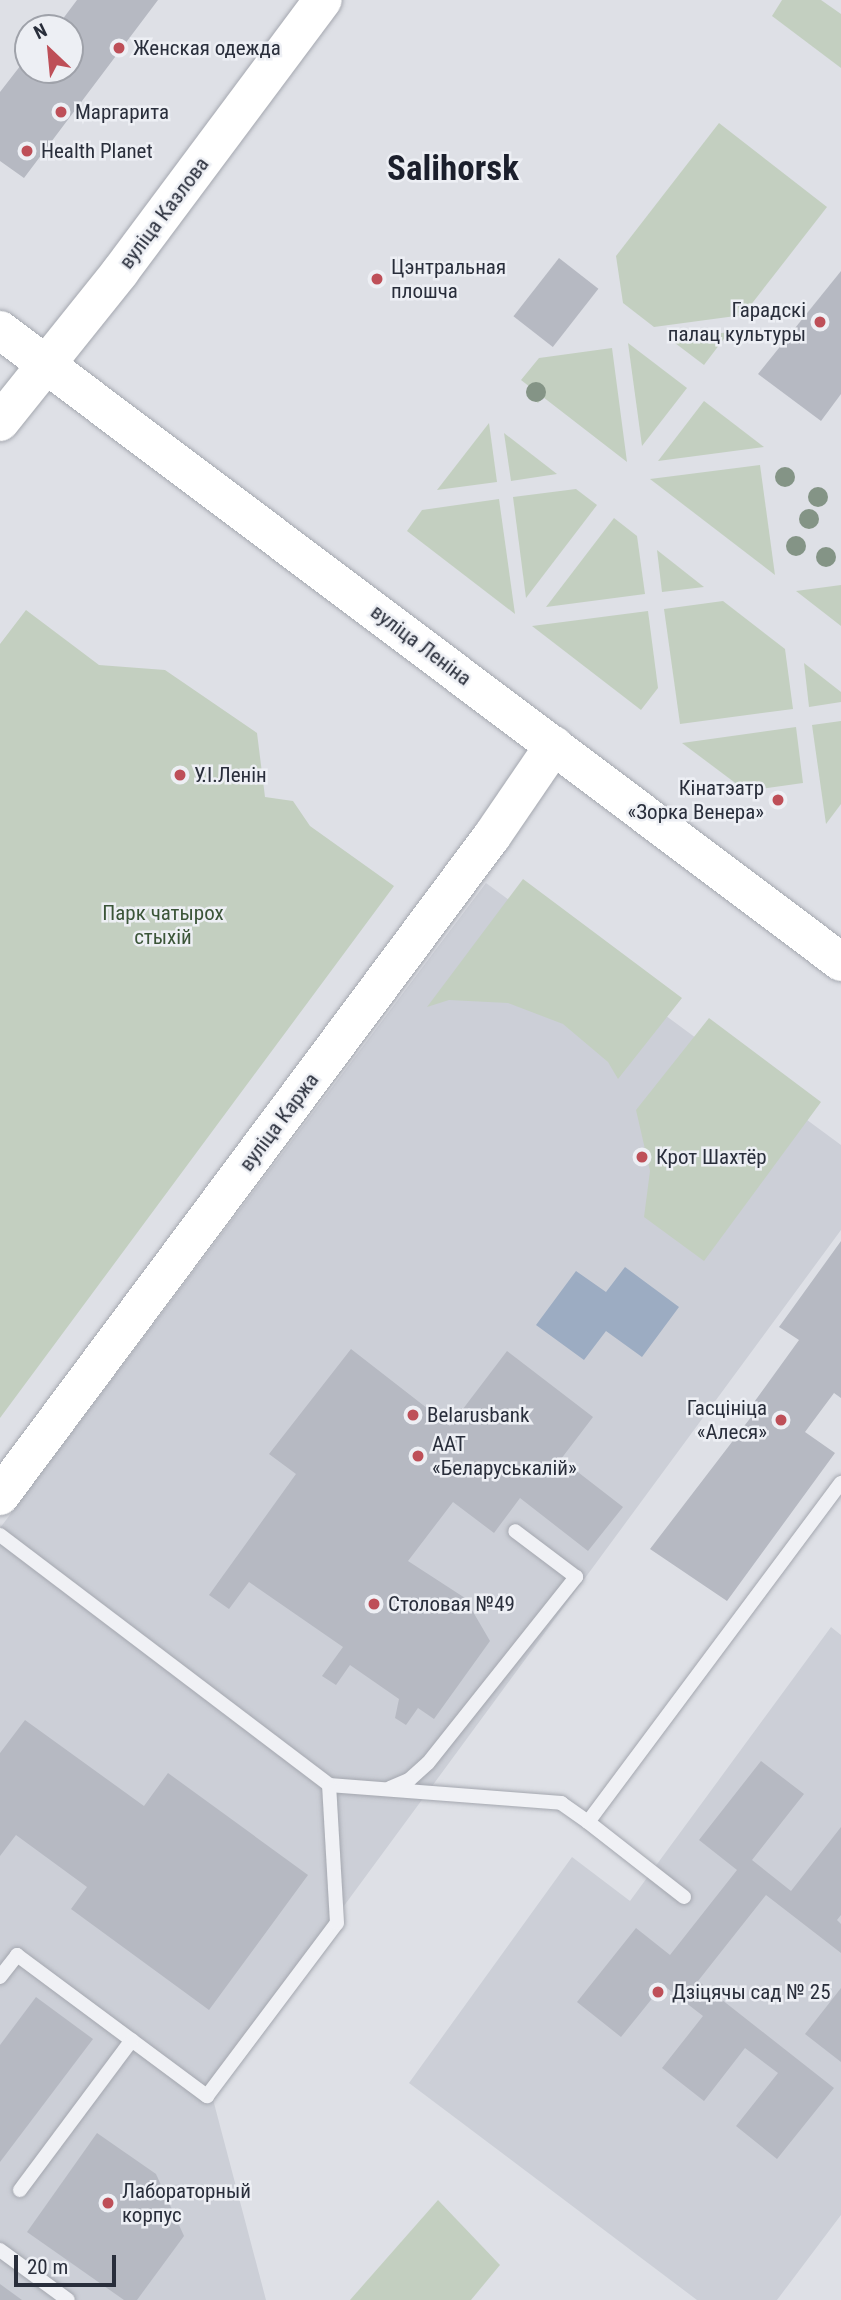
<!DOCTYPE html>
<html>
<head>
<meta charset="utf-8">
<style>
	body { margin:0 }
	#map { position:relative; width:841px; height:2300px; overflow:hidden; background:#dee0e6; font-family:"Roboto Condensed",sans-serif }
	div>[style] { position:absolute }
	.built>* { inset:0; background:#cccfd7 }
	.green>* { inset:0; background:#c3cfc0 }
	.water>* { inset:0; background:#9cacc2 }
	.building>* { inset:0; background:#b6b9c2; transform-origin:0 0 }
	.roads { filter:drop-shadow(0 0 2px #a4a7af) drop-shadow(0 0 2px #a4a7af) }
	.service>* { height:14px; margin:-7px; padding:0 7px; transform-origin:7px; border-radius:7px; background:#f0f1f5 }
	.secondary>* { height:38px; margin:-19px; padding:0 19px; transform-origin:19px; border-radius:19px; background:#fff }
	.trees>* { width:20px; height:20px; margin:-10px; border-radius:50%; background:#849486 }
	.dots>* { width:19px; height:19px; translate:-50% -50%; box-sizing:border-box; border:4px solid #edeff4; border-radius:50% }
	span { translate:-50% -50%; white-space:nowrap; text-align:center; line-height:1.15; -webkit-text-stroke:5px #edeff4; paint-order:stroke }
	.poi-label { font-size:21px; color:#292e3b }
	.left { translate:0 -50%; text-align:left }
	.right { translate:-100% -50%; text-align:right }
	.street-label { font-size:21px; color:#292e3b }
	.park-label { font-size:21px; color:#3b5538 }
	.town-label { font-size:35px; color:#1b1f2c; font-weight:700 }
	.north { position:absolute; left:14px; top:14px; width:70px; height:70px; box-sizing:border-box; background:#edeff4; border:2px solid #9fa2aa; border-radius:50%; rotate:334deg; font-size:19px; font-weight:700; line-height:28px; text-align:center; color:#292e3b }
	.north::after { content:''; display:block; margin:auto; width:24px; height:32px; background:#be4f58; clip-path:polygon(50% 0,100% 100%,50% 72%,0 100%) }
	.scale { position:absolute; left:14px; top:2255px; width:102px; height:32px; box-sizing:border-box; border:4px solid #292e3b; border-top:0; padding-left:9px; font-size:21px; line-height:24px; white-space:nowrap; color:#292e3b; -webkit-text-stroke:5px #edeff4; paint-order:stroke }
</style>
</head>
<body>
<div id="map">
	<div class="built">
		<div style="clip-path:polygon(486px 883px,841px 1145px,841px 1230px,210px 2088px,266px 2300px,0 2300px,0 1528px)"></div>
		<div style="clip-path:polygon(831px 1627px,841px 1635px,841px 2215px,777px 2300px,697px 2300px,409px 2083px,572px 1857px,630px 1901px)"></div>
	</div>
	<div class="green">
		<div style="clip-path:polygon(782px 0,821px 0,841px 14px,841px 68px,772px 16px)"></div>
		<div style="clip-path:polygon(719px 123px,827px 207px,743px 315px,654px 327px,623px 303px,616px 256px)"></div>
		<div style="clip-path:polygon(729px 332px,704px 365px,671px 340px)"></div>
		<div style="clip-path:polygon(628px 343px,687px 388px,642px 446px)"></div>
		<div style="clip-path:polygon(612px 348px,627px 462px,543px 397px,538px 403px,526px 393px,530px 387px,521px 380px,539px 358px)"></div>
		<div style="clip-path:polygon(704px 401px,764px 447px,658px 461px)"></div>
		<div style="clip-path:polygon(489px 423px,497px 482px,437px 490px)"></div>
		<div style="clip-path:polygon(504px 433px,557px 474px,511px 481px)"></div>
		<div style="clip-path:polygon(760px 465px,775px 575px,650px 479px)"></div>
		<div style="clip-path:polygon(576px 489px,597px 505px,526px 598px,513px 497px)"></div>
		<div style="clip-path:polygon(499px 499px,515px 614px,407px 531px,422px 510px)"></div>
		<div style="clip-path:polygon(614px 518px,637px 536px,645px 594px,546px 607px)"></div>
		<div style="clip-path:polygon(657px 550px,704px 587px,662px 592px)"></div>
		<div style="clip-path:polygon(841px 585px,841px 626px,796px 591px)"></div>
		<div style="clip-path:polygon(723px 601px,785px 649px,793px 709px,680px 724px,664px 609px)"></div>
		<div style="clip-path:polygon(26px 610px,99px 665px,165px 670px,257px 733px,265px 797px,293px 801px,310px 826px,394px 886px,0 1418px,0 644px)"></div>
		<div style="clip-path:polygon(648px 611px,658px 688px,641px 710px,532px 626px)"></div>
		<div style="clip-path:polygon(804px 663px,841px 692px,841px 702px,809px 707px)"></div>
		<div style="clip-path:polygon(841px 721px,841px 804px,826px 824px,812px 725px)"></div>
		<div style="clip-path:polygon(796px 727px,803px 783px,746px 791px,682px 743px)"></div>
		<div style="clip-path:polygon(523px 879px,682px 998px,618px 1079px,608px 1062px,563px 1024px,508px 1003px,449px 1000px,427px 1007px)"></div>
		<div style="clip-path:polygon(709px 1018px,821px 1102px,704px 1261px,644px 1217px,650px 1171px,636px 1110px)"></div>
		<div style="clip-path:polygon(438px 2200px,500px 2265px,471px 2300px,350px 2300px)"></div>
	</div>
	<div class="water">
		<div style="clip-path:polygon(625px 1267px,679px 1307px,642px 1357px,606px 1331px,584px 1360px,536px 1325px,576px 1271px,606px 1292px)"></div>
	</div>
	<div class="building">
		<div style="clip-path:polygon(77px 0,158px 0,24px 178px,0 161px,0 92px,24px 61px,28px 70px,70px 70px,70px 28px,56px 28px)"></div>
		<div style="left:559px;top:258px;width:50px;height:74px;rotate:38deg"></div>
		<div style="clip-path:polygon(841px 271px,841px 394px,821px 421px,758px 374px)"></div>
		<div style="clip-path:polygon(841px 1241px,841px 1398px,834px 1393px,805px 1432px,835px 1453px,727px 1601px,650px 1549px,758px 1408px,752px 1405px,799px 1340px,779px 1327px)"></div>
		<div style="clip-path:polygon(351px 1349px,450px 1426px,507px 1351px,593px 1417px,561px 1459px,623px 1507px,588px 1551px,520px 1498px,494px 1533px,453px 1502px,408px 1561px,465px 1598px,490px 1641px,434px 1719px,418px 1708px,406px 1725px,395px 1718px,399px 1699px,350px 1665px,336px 1685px,322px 1676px,343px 1647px,249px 1582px,229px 1609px,209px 1595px,296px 1474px,269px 1454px)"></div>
		<div style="clip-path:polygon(25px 1720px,144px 1806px,168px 1773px,308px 1875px,209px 2010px,71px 1909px,87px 1887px,16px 1835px,0 1856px,0 1753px)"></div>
		<div style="clip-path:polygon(761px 1761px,804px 1794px,752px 1860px,791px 1891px,841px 1827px,841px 1915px,837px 1920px,841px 1924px,841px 1953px,766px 1895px,698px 1981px,834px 2088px,777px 2159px,736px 2126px,778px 2073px,745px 2048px,704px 2101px,662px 2068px,703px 2016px,663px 1985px,621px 2037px,577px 2002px,636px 1928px,670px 1955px,737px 1870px,699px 1840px)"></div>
		<div style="clip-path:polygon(841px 1988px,841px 2062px,805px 2034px)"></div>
		<div style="clip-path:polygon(36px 1997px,93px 2039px,0 2162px,0 2045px)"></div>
		<div style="clip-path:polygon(97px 2133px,156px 2174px,184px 2236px,137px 2300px,124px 2300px,27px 2232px)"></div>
		<div style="clip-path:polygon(0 2284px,22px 2300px,0 2300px)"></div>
	</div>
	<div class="roads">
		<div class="service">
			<div style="left:0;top:1535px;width:413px;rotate:37.2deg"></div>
			<div style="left:329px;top:1785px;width:233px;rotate:4.4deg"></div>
			<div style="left:561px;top:1803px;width:33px;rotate:35deg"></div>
			<div style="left:390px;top:1788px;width:21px;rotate:-23deg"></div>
			<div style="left:409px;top:1780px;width:25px;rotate:-42deg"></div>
			<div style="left:428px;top:1763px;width:238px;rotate:-51.5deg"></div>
			<div style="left:576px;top:1577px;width:76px;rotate:-143deg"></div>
			<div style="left:684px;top:1897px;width:122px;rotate:-142deg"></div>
			<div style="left:588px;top:1822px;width:423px;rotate:-53.3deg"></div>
			<div style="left:0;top:1977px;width:28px;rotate:-52deg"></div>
			<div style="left:17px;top:1955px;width:237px;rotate:36.6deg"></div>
			<div style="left:207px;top:2096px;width:216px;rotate:-53.1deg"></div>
			<div style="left:337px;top:1923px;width:138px;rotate:-93.3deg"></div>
			<div style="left:20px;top:2190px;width:187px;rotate:-53.3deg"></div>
			<div style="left:0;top:2250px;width:84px;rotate:36.3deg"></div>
		</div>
		<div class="secondary">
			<div style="left:0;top:330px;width:1052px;rotate:36.92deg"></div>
			<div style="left:0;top:422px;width:192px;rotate:-51.3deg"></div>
			<div style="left:120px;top:272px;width:339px;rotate:-53.3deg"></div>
			<div style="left:0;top:1496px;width:823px;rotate:-53.3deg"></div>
			<div style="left:492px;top:836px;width:110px;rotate:-55.7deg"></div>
		</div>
	</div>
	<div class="trees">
		<div style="left:536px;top:392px"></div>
		<div style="left:785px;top:477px"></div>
		<div style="left:818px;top:497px"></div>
		<div style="left:809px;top:519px"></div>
		<div style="left:796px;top:546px"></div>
		<div style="left:826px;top:557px"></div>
	</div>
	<div class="dots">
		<div style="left:119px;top:48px;background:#be4f58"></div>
		<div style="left:61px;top:112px;background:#be4f58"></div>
		<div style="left:27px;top:151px;background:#be4f58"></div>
		<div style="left:377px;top:279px;background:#be4f58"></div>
		<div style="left:820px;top:322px;background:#be4f58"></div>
		<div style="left:180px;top:775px;background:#be4f58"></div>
		<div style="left:778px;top:800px;background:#be4f58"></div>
		<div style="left:642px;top:1157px;background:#be4f58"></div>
		<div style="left:413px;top:1415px;background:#be4f58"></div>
		<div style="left:781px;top:1420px;background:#be4f58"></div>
		<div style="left:418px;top:1456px;background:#be4f58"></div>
		<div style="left:374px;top:1604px;background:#be4f58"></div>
		<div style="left:658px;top:1992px;background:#be4f58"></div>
		<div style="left:108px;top:2203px;background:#be4f58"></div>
	</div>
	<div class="poi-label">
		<span class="left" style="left:133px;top:48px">Женская одежда</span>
		<span class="left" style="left:75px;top:112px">Маргарита</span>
		<span class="left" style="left:41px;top:151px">Health Planet</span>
		<span class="left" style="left:391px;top:279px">Цэнтральная<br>плошча</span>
		<span class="right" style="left:806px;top:322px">Гарадскі<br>палац культуры</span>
		<span class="left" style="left:194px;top:775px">У.І.Ленін</span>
		<span class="right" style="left:764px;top:800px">Кінатэатр<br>«Зорка Венера»</span>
		<span class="left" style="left:656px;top:1157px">Крот Шахтёр</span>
		<span class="right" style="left:767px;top:1420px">Гасцініца<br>«Алеся»</span>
		<span class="left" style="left:427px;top:1415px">Belarusbank</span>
		<span class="left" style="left:432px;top:1456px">ААТ<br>«Беларуськалій»</span>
		<span class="left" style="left:388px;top:1604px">Столовая №49</span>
		<span class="left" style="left:672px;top:1992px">Дзіцячы сад № 25</span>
		<span class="left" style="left:122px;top:2203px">Лабораторный<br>корпус</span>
	</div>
	<div class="street-label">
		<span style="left:164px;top:213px;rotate:-53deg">вуліца Казлова</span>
		<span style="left:421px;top:645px;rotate:37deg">вуліца Леніна</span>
		<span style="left:279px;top:1122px;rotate:-53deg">вуліца Каржа</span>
	</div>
	<div class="park-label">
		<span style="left:163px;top:925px">Парк чатырох<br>стыхій</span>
	</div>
	<div class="town-label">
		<span style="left:453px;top:169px">Salihorsk</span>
	</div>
	<div class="north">N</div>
	<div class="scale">20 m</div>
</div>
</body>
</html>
